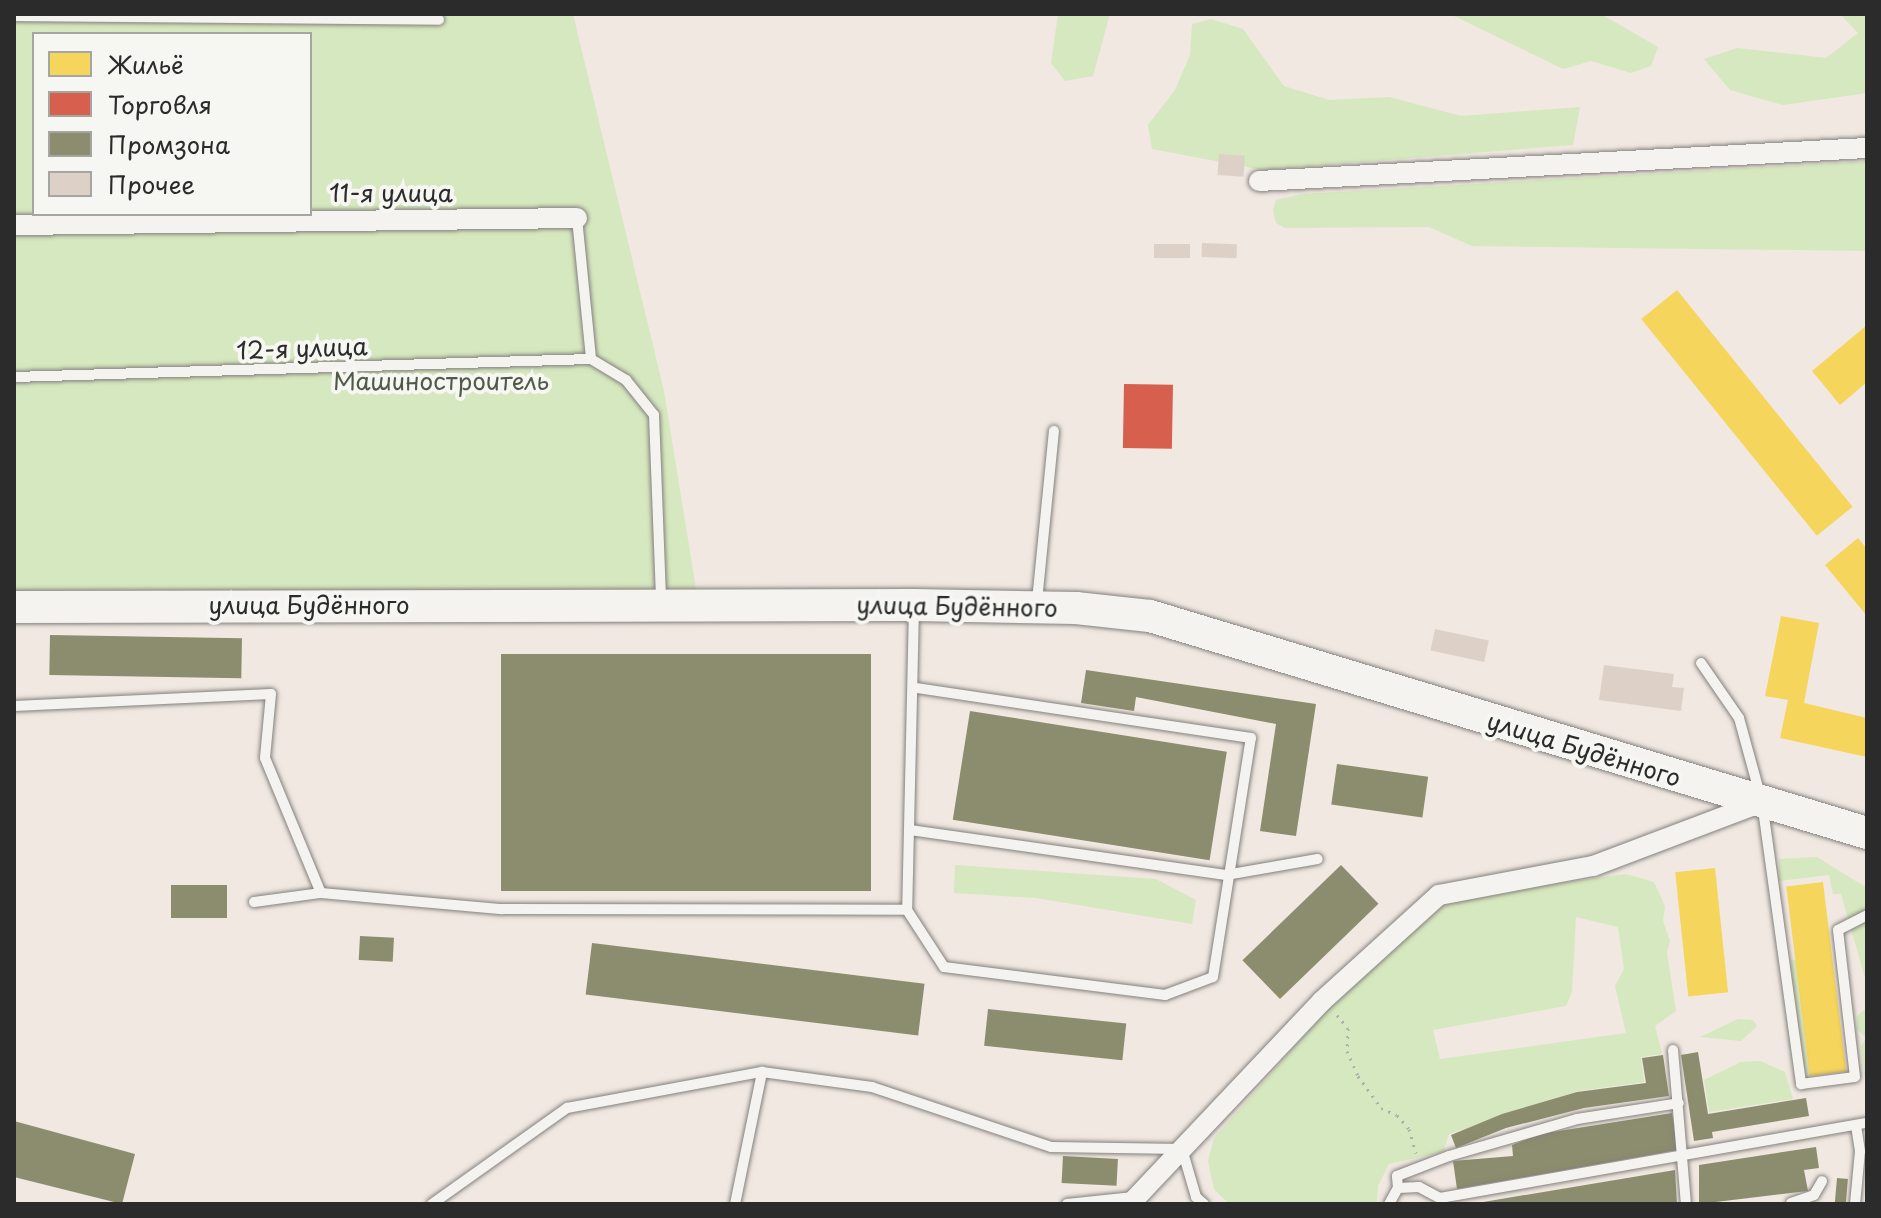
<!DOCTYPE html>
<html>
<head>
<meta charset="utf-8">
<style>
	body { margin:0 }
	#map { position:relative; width:1881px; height:1218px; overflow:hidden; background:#f0e8e1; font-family:"Playpen Sans",sans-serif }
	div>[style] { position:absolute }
	.green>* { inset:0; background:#d6e8bf }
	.homes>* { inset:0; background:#f6d55c; transform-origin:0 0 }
	.shops>* { inset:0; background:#d6604d; transform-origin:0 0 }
	.industry>* { inset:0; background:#8c8c6e; transform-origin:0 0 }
	.building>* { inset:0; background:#ddd1c7; transform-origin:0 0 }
	.path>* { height:3px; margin-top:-1.5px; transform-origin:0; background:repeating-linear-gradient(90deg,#afaeac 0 2px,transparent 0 8px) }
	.roads { filter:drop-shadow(0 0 2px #84807d) drop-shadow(0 0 2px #84807d) }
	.lane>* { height:10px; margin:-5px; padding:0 5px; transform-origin:5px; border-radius:5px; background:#f4f3f0 }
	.street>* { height:20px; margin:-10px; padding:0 10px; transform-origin:10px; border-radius:10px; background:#f4f3f0 }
	.primary>* { height:32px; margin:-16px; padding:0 16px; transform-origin:16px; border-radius:16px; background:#f4f3f0 }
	span { translate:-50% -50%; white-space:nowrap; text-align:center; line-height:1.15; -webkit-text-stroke:8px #f6f6f2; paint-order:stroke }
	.street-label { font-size:24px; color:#2b2b2b }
	.park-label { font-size:24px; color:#505a49 }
	.frame { position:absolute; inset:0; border:16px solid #2b2b2b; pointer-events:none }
	.legend { position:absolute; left:32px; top:32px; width:280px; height:184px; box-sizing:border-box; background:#f6f6f2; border:2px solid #a5a5a2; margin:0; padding:10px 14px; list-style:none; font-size:24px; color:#2b2b2b }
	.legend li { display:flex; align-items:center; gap:16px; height:40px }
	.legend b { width:40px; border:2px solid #a5a5a2 }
</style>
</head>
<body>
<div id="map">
	<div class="green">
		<div style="clip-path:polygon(evenodd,14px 14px,573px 14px,664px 391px,696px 589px,14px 601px,14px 14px,34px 34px,310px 34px,310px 214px,34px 214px,34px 34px)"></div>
		<div style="clip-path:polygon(1058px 14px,1110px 14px,1093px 76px,1065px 81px,1051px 63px)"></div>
		<div style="clip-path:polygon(1450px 14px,1601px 14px,1658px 47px,1651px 66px,1631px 73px,1591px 61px,1563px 69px)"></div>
		<div style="clip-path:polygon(1840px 14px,1867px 14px,1867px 93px,1783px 105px,1730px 90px,1704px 59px,1737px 48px,1826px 58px,1858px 33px)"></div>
		<div style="clip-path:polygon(1211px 19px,1243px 29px,1284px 86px,1329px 100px,1389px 97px,1461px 116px,1580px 107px,1573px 145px,1263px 170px,1152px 149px,1148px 125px,1175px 90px,1190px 55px,1192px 24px)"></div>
		<div style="clip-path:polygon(1867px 161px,1867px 251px,1472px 246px,1429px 227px,1285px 228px,1276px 223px,1273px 210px,1276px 200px,1302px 194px)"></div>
		<div style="clip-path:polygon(1817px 857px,1867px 888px,1867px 985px,1841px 894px,1833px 894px,1829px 875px,1779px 881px,1779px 859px)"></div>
		<div style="clip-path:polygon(955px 865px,1156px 879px,1196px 900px,1192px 924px,1036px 898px,954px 893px)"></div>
		<div style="clip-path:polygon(evenodd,1626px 874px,1654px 882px,1665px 906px,1663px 921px,1670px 941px,1667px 953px,1676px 1011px,1655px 1026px,1662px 1054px,1641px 1057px,1644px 1082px,1578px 1091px,1449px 1134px,1443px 1152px,1389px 1164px,1378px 1186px,1377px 1204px,1229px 1204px,1214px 1189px,1208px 1161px,1214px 1138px,1333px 1003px,1443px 904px,1475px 894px,1626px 874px,1576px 917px,1618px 927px,1624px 969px,1615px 986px,1626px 1033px,1440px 1059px,1433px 1030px,1566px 1006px,1572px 992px,1576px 917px)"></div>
		<div style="clip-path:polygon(1802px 959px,1817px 1071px,1807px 1074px,1788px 1046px,1795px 999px,1787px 986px,1791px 960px)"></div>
		<div style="clip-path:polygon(1867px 1007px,1867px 1099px,1861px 1046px,1866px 1038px,1857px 1029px,1857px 1016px)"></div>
		<div style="clip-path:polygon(1738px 1019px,1753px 1020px,1757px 1026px,1741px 1041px,1700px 1037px)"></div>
		<div style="clip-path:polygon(1760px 1061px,1785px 1072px,1793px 1099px,1709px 1112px,1704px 1080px,1741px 1062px)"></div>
	</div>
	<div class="homes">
		<div style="left:1677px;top:290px;width:279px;height:46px;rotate:51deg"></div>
		<div style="clip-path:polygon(1867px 325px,1867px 382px,1840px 405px,1812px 371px)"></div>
		<div style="clip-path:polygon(1858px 538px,1867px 549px,1867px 616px,1825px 565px)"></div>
		<div style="clip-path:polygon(1781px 616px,1819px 623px,1804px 703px,1867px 718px,1867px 757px,1780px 738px,1788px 700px,1765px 696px)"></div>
		<div style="left:1715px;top:868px;width:125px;height:40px;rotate:84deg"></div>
		<div style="left:1823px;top:882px;width:191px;height:37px;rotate:83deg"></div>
	</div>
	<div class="shops">
		<div style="left:1124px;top:384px;width:49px;height:64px;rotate:1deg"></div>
	</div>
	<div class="industry">
		<div style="left:50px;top:635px;width:192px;height:40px;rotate:1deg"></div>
		<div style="left:501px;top:654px;width:370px;height:237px"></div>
		<div style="clip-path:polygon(1086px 670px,1316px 704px,1296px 836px,1260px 831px,1276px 724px,1136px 697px,1134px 711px,1081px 703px)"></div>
		<div style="left:970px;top:711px;width:260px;height:110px;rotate:9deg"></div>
		<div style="left:1337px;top:764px;width:92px;height:41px;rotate:8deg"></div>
		<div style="left:1341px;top:865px;width:54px;height:137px;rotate:46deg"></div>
		<div style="left:171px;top:885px;width:56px;height:33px"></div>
		<div style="left:360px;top:936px;width:34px;height:24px;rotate:3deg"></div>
		<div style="left:592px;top:943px;width:335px;height:52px;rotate:7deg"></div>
		<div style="left:988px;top:1009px;width:139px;height:37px;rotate:6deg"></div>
		<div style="clip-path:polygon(1698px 1052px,1708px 1114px,1806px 1098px,1809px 1116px,1712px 1132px,1713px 1138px,1694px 1141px,1681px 1055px)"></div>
		<div style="clip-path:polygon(1663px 1055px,1669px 1096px,1584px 1108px,1506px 1128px,1456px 1148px,1451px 1135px,1502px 1114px,1577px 1092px,1646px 1083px,1642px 1058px)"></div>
		<div style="clip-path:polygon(1672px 1113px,1678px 1150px,1457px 1189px,1453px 1161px,1513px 1156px,1512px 1145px,1540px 1134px)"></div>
		<div style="clip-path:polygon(14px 1121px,135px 1154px,122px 1204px,14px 1177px)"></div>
		<div style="clip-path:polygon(1816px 1147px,1819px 1168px,1804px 1170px,1808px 1191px,1699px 1204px,1699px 1165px)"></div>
		<div style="left:1063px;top:1156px;width:55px;height:27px;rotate:3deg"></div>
		<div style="clip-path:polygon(1675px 1170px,1677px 1204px,1483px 1204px,1483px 1202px)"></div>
		<div style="left:1837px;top:1178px;width:11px;height:26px;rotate:5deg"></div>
	</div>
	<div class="building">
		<div style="left:1219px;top:154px;width:26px;height:21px;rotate:4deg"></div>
		<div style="left:1202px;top:243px;width:35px;height:14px;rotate:2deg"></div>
		<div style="left:1154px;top:244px;width:36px;height:14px"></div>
		<div style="left:1435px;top:629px;width:55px;height:22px;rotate:12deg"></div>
		<div style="clip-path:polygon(1604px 665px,1674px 674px,1672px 687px,1684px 688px,1681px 711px,1599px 700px)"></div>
	</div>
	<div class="path">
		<div style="left:1337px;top:1015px;width:17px;rotate:50deg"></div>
		<div style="left:1348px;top:1028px;width:23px;rotate:92deg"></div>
		<div style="left:1347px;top:1051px;width:27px;rotate:66deg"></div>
		<div style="left:1358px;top:1076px;width:39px;rotate:54deg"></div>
		<div style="left:1381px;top:1108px;width:17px;rotate:24deg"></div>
		<div style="left:1397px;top:1115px;width:18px;rotate:49deg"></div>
		<div style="left:1409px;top:1129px;width:25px;rotate:74deg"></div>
	</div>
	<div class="roads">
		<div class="lane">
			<div style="left:14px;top:16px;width:425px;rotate:0.5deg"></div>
			<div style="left:577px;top:218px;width:142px;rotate:84.3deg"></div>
			<div style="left:591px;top:359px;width:41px;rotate:31deg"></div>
			<div style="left:626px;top:380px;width:45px;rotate:51.3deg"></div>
			<div style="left:654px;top:415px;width:186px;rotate:87.8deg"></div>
			<div style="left:14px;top:377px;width:577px;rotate:-1.79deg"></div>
			<div style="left:1037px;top:601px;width:171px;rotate:-84.3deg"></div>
			<div style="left:914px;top:608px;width:302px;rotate:91.3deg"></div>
			<div style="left:907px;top:910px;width:68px;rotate:57deg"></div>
			<div style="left:944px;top:967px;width:223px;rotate:7.2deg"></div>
			<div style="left:1165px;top:995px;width:51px;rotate:-20.6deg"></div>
			<div style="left:1213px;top:977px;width:242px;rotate:-81deg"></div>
			<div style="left:1251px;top:738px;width:339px;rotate:-171.5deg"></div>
			<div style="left:1701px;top:663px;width:67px;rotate:55.4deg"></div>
			<div style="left:1739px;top:718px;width:87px;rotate:74.7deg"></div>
			<div style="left:1762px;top:802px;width:285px;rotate:82.1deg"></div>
			<div style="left:1801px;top:1084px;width:54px;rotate:-7.4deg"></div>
			<div style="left:1855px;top:1077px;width:148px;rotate:-96.6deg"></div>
			<div style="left:1838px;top:930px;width:33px;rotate:-27deg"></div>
			<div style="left:14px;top:706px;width:257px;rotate:-2.7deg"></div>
			<div style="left:271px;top:694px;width:64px;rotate:95.4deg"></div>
			<div style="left:265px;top:758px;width:146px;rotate:67.5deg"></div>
			<div style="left:910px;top:830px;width:319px;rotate:8.1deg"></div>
			<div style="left:1226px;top:875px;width:93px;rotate:-9.9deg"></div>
			<div style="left:254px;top:902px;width:68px;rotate:-7.7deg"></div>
			<div style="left:321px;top:893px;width:182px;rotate:5.1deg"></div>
			<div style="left:502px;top:909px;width:405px;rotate:0.1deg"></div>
			<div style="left:1673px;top:1050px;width:155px;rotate:85.2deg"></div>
			<div style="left:1398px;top:1188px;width:12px;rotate:-95deg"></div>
			<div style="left:1397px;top:1176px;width:56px;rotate:-21deg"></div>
			<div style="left:1449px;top:1156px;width:133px;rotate:-16.1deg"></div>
			<div style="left:1577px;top:1119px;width:103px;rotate:-8.9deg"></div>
			<div style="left:1791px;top:1203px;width:24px;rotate:-19deg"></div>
			<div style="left:1814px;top:1195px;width:16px;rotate:-60deg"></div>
			<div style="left:432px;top:1204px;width:166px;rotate:-35.4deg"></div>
			<div style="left:567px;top:1108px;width:198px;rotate:-10.5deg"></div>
			<div style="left:762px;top:1072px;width:111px;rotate:7.8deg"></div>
			<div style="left:872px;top:1087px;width:189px;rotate:18.5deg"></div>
			<div style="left:1051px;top:1147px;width:131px;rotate:0.9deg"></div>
			<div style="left:1182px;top:1149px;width:50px;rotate:73.7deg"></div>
			<div style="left:1196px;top:1197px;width:11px;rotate:41deg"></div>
			<div style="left:735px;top:1204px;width:135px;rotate:-78.4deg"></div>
			<div style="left:1067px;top:1204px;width:67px;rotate:-6deg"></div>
			<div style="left:1389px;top:1204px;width:18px;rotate:-61deg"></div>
			<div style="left:1398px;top:1188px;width:21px;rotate:-3deg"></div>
			<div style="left:1419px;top:1187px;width:24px;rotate:28deg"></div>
			<div style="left:1440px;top:1198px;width:434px;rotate:-10deg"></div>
			<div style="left:1855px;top:1204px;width:53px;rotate:-84.6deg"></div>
			<div style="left:1860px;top:1151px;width:26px;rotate:-99deg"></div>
		</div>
		<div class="street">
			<div style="left:1259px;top:181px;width:609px;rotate:-3.11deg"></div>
			<div style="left:14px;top:225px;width:563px;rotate:-0.71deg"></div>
			<div style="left:1130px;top:1204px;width:279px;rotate:-46.6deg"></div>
			<div style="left:1322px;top:1001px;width:158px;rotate:-42.2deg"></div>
			<div style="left:1439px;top:895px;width:157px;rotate:-10.7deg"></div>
			<div style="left:1593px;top:866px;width:181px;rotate:-20.7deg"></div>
		</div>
		<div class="primary">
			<div style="left:14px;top:607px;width:900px;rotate:-0.13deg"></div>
			<div style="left:914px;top:605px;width:162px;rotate:1.1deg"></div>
			<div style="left:1076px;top:608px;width:74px;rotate:6.2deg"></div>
			<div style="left:1150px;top:616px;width:749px;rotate:16.84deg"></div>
		</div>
	</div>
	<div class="street-label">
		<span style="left:391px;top:193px">11-я улица</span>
		<span style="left:302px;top:348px;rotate:-2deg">12-я улица</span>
		<span style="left:309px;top:605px">улица Будённого</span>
		<span style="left:957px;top:606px;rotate:1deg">улица Будённого</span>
		<span style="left:1584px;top:749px;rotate:17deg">улица Будённого</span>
	</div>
	<div class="park-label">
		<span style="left:441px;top:381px">Машиностроитель</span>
	</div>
	<div class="frame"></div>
	<ul class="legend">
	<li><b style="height:22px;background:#f6d55c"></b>Жильё</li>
	<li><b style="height:22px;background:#d6604d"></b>Торговля</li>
	<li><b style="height:22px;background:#8c8c6e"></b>Промзона</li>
	<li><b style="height:22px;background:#ddd1c7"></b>Прочее</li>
	</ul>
</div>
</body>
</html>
